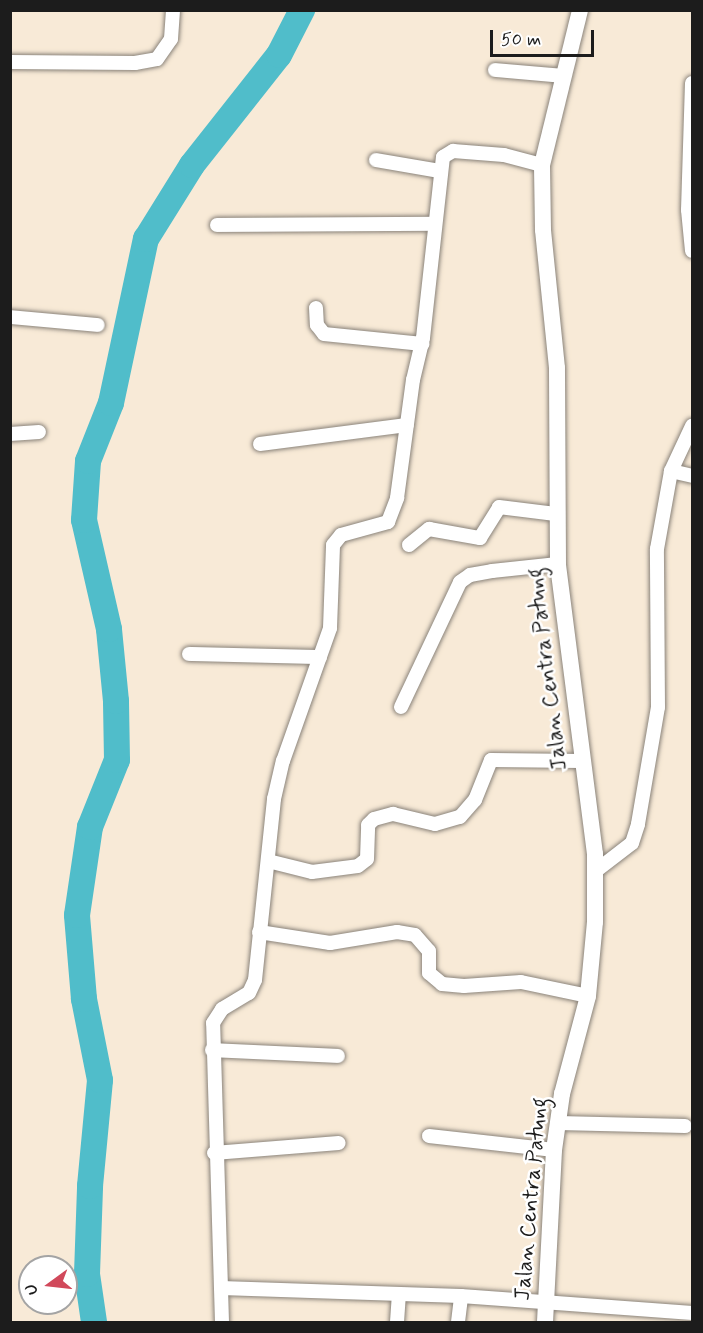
<!DOCTYPE html>
<html>
<head>
<meta charset="utf-8">
<style>
	body { margin:0 }
	#map { position:relative; width:703px; height:1333px; overflow:hidden; background:#f8ead7; font-family:Mynerve,sans-serif }
	div>[style] { position:absolute }
	.river>* { height:26px; margin:-13px; padding:0 13px; transform-origin:13px; border-radius:13px; background:#50bdca }
	.roads { filter:drop-shadow(0 0 2px #8a837a) drop-shadow(0 0 2px #8a837a) }
	.minor>* { height:14px; margin:-7px; padding:0 7px; transform-origin:7px; border-radius:7px; background:#fff }
	.tertiary>* { height:16px; margin:-8px; padding:0 8px; transform-origin:8px; border-radius:8px; background:#fff }
	span { translate:-50% -50%; white-space:nowrap; text-align:center; line-height:1.15; -webkit-text-stroke:5px #fff; paint-order:stroke }
	.street-label { font-size:22px; color:#1c1c1c }
	.frame { position:absolute; inset:0; border:12px solid #1c1c1c; pointer-events:none }
	.north { position:absolute; left:18px; top:1255px; width:60px; height:60px; box-sizing:border-box; background:#fff; border:2px solid #a4a4a4; border-radius:50%; rotate:255deg; font-size:16px; font-weight:700; line-height:24px; text-align:center; color:#1c1c1c }
	.north::after { content:''; display:block; margin:auto; width:21px; height:27px; background:#d1495b; clip-path:polygon(50% 0,100% 100%,50% 72%,0 100%) }
	.scale { position:absolute; left:490px; top:30px; width:104px; height:27px; box-sizing:border-box; border:3px solid #1c1c1c; border-top:0; padding-left:8px; font-size:18px; line-height:21px; white-space:nowrap; color:#1c1c1c; -webkit-text-stroke:4px #fff; paint-order:stroke }
</style>
</head>
<body>
<div id="map">
	<div class="river">
		<div style="left:94px;top:1322px;width:49px;rotate:-98.3deg"></div>
		<div style="left:87px;top:1274px;width:88px;rotate:-88deg"></div>
		<div style="left:90px;top:1186px;width:106px;rotate:-84.6deg"></div>
		<div style="left:100px;top:1080px;width:83px;rotate:-101.2deg"></div>
		<div style="left:84px;top:999px;width:84px;rotate:-94.8deg"></div>
		<div style="left:77px;top:915px;width:89px;rotate:-81.6deg"></div>
		<div style="left:90px;top:827px;width:72px;rotate:-68.1deg"></div>
		<div style="left:117px;top:760px;width:59px;rotate:-91deg"></div>
		<div style="left:116px;top:701px;width:72px;rotate:-95.6deg"></div>
		<div style="left:109px;top:629px;width:112px;rotate:-102.9deg"></div>
		<div style="left:84px;top:520px;width:59px;rotate:-86.1deg"></div>
		<div style="left:88px;top:461px;width:62px;rotate:-68.4deg"></div>
		<div style="left:111px;top:403px;width:168px;rotate:-78deg"></div>
		<div style="left:146px;top:239px;width:87px;rotate:-58.1deg"></div>
		<div style="left:192px;top:165px;width:140px;rotate:-51.7deg"></div>
		<div style="left:279px;top:55px;width:51px;rotate:-62.9deg"></div>
	</div>
	<div class="roads">
		<div class="minor">
			<div style="left:10px;top:62px;width:125px;rotate:0.5deg"></div>
			<div style="left:135px;top:63px;width:22px;rotate:-10deg"></div>
			<div style="left:157px;top:59px;width:24px;rotate:-55deg"></div>
			<div style="left:171px;top:39px;width:29px;rotate:-86deg"></div>
			<div style="left:495px;top:70px;width:68px;rotate:5deg"></div>
			<div style="left:692px;top:83px;width:127px;rotate:91.8deg"></div>
			<div style="left:688px;top:210px;width:41px;rotate:84.4deg"></div>
			<div style="left:376px;top:160px;width:65px;rotate:9.8deg"></div>
			<div style="left:217px;top:225px;width:217px;rotate:-0.3deg"></div>
			<div style="left:316px;top:308px;width:17px;rotate:87deg"></div>
			<div style="left:317px;top:325px;width:11px;rotate:52deg"></div>
			<div style="left:324px;top:334px;width:99px;rotate:5.8deg"></div>
			<div style="left:10px;top:317px;width:88px;rotate:5.2deg"></div>
			<div style="left:10px;top:434px;width:29px;rotate:-4deg"></div>
			<div style="left:260px;top:444px;width:148px;rotate:-7.4deg"></div>
			<div style="left:671px;top:471px;width:22px;rotate:13deg"></div>
			<div style="left:409px;top:545px;width:26px;rotate:-39deg"></div>
			<div style="left:429px;top:529px;width:52px;rotate:10deg"></div>
			<div style="left:480px;top:538px;width:36px;rotate:-58deg"></div>
			<div style="left:499px;top:507px;width:57px;rotate:7deg"></div>
			<div style="left:189px;top:654px;width:131px;rotate:1.3deg"></div>
			<div style="left:401px;top:707px;width:138px;rotate:-64.7deg"></div>
			<div style="left:460px;top:582px;width:12px;rotate:-35deg"></div>
			<div style="left:470px;top:575px;width:22px;rotate:-10deg"></div>
			<div style="left:492px;top:571px;width:66px;rotate:-6.1deg"></div>
			<div style="left:268px;top:861px;width:45px;rotate:14deg"></div>
			<div style="left:312px;top:872px;width:46px;rotate:-7.4deg"></div>
			<div style="left:358px;top:866px;width:11px;rotate:-38deg"></div>
			<div style="left:367px;top:859px;width:34px;rotate:-88deg"></div>
			<div style="left:368px;top:825px;width:8px;rotate:-45deg"></div>
			<div style="left:374px;top:819px;width:20px;rotate:-15deg"></div>
			<div style="left:393px;top:814px;width:43px;rotate:13.4deg"></div>
			<div style="left:435px;top:824px;width:26px;rotate:-16deg"></div>
			<div style="left:460px;top:817px;width:23px;rotate:-49deg"></div>
			<div style="left:475px;top:800px;width:43px;rotate:-68.2deg"></div>
			<div style="left:491px;top:760px;width:90px;rotate:0.6deg"></div>
			<div style="left:597px;top:870px;width:44px;rotate:-37.6deg"></div>
			<div style="left:632px;top:843px;width:20px;rotate:-72deg"></div>
			<div style="left:638px;top:824px;width:119px;rotate:-80.3deg"></div>
			<div style="left:658px;top:707px;width:158px;rotate:-90.4deg"></div>
			<div style="left:657px;top:549px;width:79px;rotate:-79.8deg"></div>
			<div style="left:671px;top:471px;width:50px;rotate:-65deg"></div>
			<div style="left:259px;top:932px;width:72px;rotate:8.8deg"></div>
			<div style="left:330px;top:943px;width:68px;rotate:-9.3deg"></div>
			<div style="left:397px;top:932px;width:18px;rotate:9deg"></div>
			<div style="left:415px;top:935px;width:21px;rotate:49deg"></div>
			<div style="left:429px;top:951px;width:22px;rotate:90deg"></div>
			<div style="left:429px;top:973px;width:17px;rotate:40deg"></div>
			<div style="left:442px;top:984px;width:22px;rotate:5deg"></div>
			<div style="left:464px;top:986px;width:57px;rotate:-4deg"></div>
			<div style="left:521px;top:982px;width:68px;rotate:11.8deg"></div>
			<div style="left:212px;top:1050px;width:126px;rotate:2.7deg"></div>
			<div style="left:558px;top:1123px;width:127px;rotate:1.4deg"></div>
			<div style="left:429px;top:1136px;width:126px;rotate:6.4deg"></div>
			<div style="left:214px;top:1153px;width:125px;rotate:-4.6deg"></div>
			<div style="left:221px;top:1288px;width:240px;rotate:1.9deg"></div>
			<div style="left:461px;top:1296px;width:232px;rotate:4.2deg"></div>
			<div style="left:222px;top:1322px;width:299px;rotate:-91.7deg"></div>
			<div style="left:213px;top:1023px;width:17px;rotate:-57deg"></div>
			<div style="left:222px;top:1009px;width:31px;rotate:-31deg"></div>
			<div style="left:249px;top:993px;width:14px;rotate:-65deg"></div>
			<div style="left:255px;top:980px;width:182px;rotate:-84deg"></div>
			<div style="left:274px;top:799px;width:39px;rotate:-77deg"></div>
			<div style="left:283px;top:761px;width:141px;rotate:-70.5deg"></div>
			<div style="left:330px;top:628px;width:83px;rotate:-87.9deg"></div>
			<div style="left:333px;top:545px;width:13px;rotate:-51deg"></div>
			<div style="left:341px;top:535px;width:49px;rotate:-15.5deg"></div>
			<div style="left:388px;top:522px;width:26px;rotate:-69deg"></div>
			<div style="left:397px;top:498px;width:119px;rotate:-82.3deg"></div>
			<div style="left:413px;top:380px;width:43px;rotate:-76.6deg"></div>
			<div style="left:423px;top:338px;width:182px;rotate:-83.7deg"></div>
			<div style="left:443px;top:157px;width:12px;rotate:-31deg"></div>
			<div style="left:453px;top:151px;width:51px;rotate:4.5deg"></div>
			<div style="left:504px;top:155px;width:39px;rotate:15deg"></div>
			<div style="left:397px;top:1322px;width:28px;rotate:-86deg"></div>
			<div style="left:458px;top:1322px;width:26px;rotate:-83deg"></div>
		</div>
		<div class="tertiary">
			<div style="left:545px;top:1322px;width:172px;rotate:-87deg"></div>
			<div style="left:554px;top:1150px;width:57px;rotate:-81.9deg"></div>
			<div style="left:562px;top:1094px;width:101px;rotate:-75.1deg"></div>
			<div style="left:588px;top:996px;width:74px;rotate:-84.6deg"></div>
			<div style="left:595px;top:922px;width:68px;rotate:-90deg"></div>
			<div style="left:595px;top:854px;width:292px;rotate:-97.3deg"></div>
			<div style="left:558px;top:564px;width:196px;rotate:-90.3deg"></div>
			<div style="left:557px;top:368px;width:139px;rotate:-95.8deg"></div>
			<div style="left:543px;top:230px;width:65px;rotate:-90.9deg"></div>
			<div style="left:542px;top:165px;width:160px;rotate:-76.2deg"></div>
		</div>
	</div>
	<div class="street-label">
		<span style="left:548px;top:669px;rotate:-97deg">Jalan Centra Patung</span>
		<span style="left:532px;top:1199px;rotate:-85deg">Jalan Centra Patung</span>
	</div>
	<div class="frame"></div>
	<div class="north">U</div>
	<div class="scale">50 m</div>
</div>
</body>
</html>
